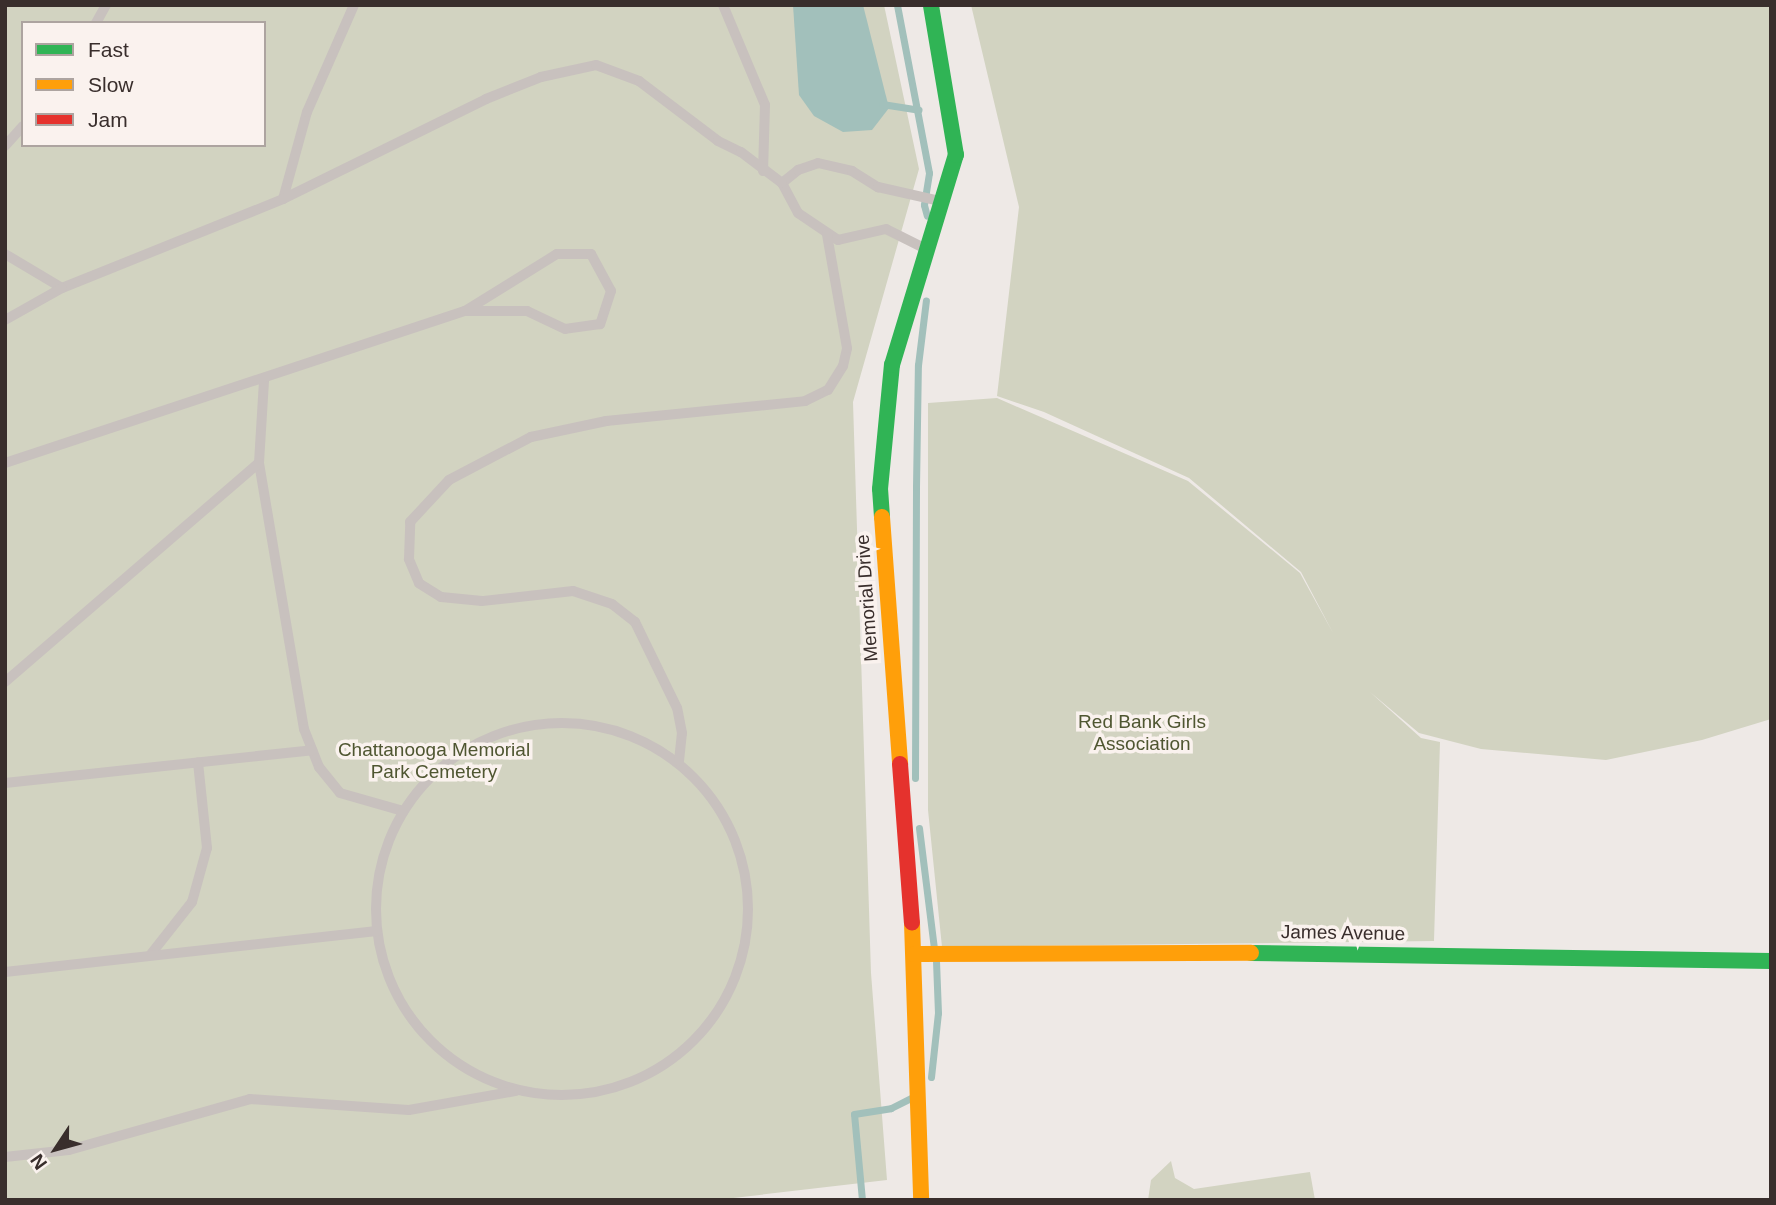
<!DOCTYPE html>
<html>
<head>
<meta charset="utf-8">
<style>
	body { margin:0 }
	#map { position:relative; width:1776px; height:1205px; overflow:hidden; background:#eee9e6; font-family:Arial,sans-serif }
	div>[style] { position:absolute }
	.green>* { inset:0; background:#d2d3c1 }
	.water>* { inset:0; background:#a2c0bb }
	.stream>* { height:7px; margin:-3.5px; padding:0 3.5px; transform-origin:3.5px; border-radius:3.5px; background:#a2c0bb }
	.lane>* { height:10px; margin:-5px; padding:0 5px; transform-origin:5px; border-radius:5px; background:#c8c1be }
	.lane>.ring { margin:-5px; padding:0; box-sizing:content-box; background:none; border:10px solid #c8c1be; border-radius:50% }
	.fast>* { height:16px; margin:-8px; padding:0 8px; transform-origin:8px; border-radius:8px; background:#30b455 }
	.slow>* { height:16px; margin:-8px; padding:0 8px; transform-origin:8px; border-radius:8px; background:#ff9f0a }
	.jam>* { height:16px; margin:-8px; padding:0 8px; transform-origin:8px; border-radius:8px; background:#e5322d }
	span { translate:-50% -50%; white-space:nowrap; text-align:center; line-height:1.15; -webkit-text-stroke:7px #faf2ee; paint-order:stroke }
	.street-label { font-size:19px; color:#392e2c }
	.park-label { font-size:19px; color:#4f5631 }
	.frame { position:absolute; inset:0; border:7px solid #392e2c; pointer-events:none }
	.legend { position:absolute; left:21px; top:21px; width:245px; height:126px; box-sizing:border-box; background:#faf2ee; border:2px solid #ada4a0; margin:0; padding:9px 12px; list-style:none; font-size:21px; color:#392e2c }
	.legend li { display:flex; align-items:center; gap:14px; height:35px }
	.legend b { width:35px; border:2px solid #ada4a0 }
	.north { position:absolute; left:21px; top:1114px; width:70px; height:70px; -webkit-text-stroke:5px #faf2ee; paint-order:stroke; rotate:234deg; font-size:19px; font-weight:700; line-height:28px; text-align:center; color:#392e2c }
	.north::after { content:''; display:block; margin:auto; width:24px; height:32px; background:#392e2c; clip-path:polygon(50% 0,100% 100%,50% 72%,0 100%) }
</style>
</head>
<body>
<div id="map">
	<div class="green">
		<div style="clip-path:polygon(evenodd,5px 5px,884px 5px,919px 169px,853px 402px,871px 973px,887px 1180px,716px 1200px,5px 1200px,5px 5px,23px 23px,264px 23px,264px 145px,23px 145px,23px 23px)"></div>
		<div style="clip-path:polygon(971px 5px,1771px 5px,1771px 719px,1702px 740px,1606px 760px,1481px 749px,1419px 733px,1370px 692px,1421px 738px,1440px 742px,1434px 941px,942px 947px,928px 810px,928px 403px,997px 398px,1188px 481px,1300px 573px,1333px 633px,1301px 572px,1189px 478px,1044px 412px,997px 396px,1019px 207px)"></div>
		<div style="clip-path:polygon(1171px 1161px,1175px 1178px,1194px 1189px,1310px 1172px,1315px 1200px,1148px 1200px,1151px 1180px)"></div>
	</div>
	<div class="water">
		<div style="clip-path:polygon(793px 5px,863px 5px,889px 108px,872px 130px,843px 132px,814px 116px,799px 95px)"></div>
	</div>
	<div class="stream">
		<div style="left:897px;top:5px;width:171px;rotate:79.2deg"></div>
		<div style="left:929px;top:173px;width:32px;rotate:99deg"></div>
		<div style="left:924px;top:205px;width:11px;rotate:75deg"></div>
		<div style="left:882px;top:104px;width:37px;rotate:9deg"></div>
		<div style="left:915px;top:778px;width:291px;rotate:-89.8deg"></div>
		<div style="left:916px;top:487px;width:122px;rotate:-89.1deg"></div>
		<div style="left:918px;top:365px;width:65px;rotate:-83deg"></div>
		<div style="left:919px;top:828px;width:121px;rotate:82.9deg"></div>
		<div style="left:931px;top:1077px;width:64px;rotate:-83.8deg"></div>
		<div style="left:938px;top:1013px;width:53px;rotate:-92.2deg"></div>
		<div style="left:862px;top:1200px;width:86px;rotate:-95.3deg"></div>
		<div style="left:854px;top:1114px;width:37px;rotate:-9deg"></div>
		<div style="left:891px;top:1108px;width:22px;rotate:-27deg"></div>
	</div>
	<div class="lane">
		<div style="left:723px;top:5px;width:108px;rotate:67.2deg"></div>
		<div style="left:765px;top:105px;width:66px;rotate:91.7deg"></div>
		<div style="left:96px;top:23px;width:21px;rotate:-61deg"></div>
		<div style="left:5px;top:146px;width:27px;rotate:-48deg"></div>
		<div style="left:283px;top:199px;width:90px;rotate:-74.6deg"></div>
		<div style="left:307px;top:112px;width:117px;rotate:-66.3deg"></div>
		<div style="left:924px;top:248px;width:42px;rotate:-153.4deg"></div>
		<div style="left:886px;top:229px;width:49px;rotate:167.1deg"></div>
		<div style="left:838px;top:240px;width:48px;rotate:-146deg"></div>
		<div style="left:798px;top:213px;width:34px;rotate:-118deg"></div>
		<div style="left:782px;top:183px;width:21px;rotate:-39deg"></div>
		<div style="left:798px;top:170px;width:21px;rotate:-19deg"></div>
		<div style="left:818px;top:163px;width:35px;rotate:13deg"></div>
		<div style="left:852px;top:171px;width:31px;rotate:32deg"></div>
		<div style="left:878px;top:187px;width:64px;rotate:12.7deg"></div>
		<div style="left:5px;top:254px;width:66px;rotate:30.8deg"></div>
		<div style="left:62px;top:288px;width:238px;rotate:-21.9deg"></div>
		<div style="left:283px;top:199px;width:226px;rotate:-26.2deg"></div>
		<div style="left:486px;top:99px;width:59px;rotate:-21.8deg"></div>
		<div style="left:541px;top:77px;width:56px;rotate:-12.3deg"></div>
		<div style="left:596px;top:65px;width:46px;rotate:20.4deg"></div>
		<div style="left:639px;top:81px;width:99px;rotate:37.2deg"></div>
		<div style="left:718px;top:141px;width:25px;rotate:26deg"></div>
		<div style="left:741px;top:152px;width:51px;rotate:37.1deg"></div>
		<div style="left:5px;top:320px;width:65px;rotate:-29.3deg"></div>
		<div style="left:264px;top:381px;width:82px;rotate:93.5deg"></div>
		<div style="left:259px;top:463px;width:270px;rotate:80.4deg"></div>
		<div style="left:304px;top:729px;width:41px;rotate:68.5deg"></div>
		<div style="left:319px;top:767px;width:33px;rotate:51deg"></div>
		<div style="left:340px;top:793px;width:66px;rotate:15.9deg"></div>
		<div style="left:5px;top:463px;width:484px;rotate:-18.3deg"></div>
		<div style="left:465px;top:311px;width:108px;rotate:-31.8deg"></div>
		<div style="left:557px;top:254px;width:34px"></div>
		<div style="left:591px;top:254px;width:42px;rotate:61.6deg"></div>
		<div style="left:611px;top:291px;width:35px;rotate:108deg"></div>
		<div style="left:600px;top:324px;width:35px;rotate:172deg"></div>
		<div style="left:565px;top:329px;width:42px;rotate:-154.7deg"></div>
		<div style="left:527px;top:311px;width:62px;rotate:180deg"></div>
		<div style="left:5px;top:682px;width:335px;rotate:-40.8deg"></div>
		<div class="ring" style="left:376px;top:723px;width:362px;height:362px"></div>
		<div style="left:679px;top:761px;width:28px;rotate:-84deg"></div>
		<div style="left:682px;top:733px;width:25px;rotate:-101deg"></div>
		<div style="left:677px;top:708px;width:96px;rotate:-116deg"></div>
		<div style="left:635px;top:622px;width:29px;rotate:-142deg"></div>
		<div style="left:612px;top:604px;width:41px;rotate:-161.6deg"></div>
		<div style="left:573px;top:591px;width:92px;rotate:173.7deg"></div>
		<div style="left:482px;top:601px;width:41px;rotate:-174.4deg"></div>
		<div style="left:441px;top:597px;width:26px;rotate:-148deg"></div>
		<div style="left:419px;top:583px;width:26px;rotate:-113deg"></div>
		<div style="left:409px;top:559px;width:37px;rotate:-88deg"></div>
		<div style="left:410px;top:522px;width:57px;rotate:-47.1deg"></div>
		<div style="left:449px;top:480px;width:93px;rotate:-27.7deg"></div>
		<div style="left:531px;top:437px;width:77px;rotate:-12deg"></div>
		<div style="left:606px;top:421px;width:200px;rotate:-5.7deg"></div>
		<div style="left:805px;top:401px;width:25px;rotate:-26deg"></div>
		<div style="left:828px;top:390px;width:28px;rotate:-58deg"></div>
		<div style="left:843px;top:366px;width:18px;rotate:-77deg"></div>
		<div style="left:847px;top:348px;width:116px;rotate:-100deg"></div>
		<div style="left:5px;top:783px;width:309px;rotate:-6.1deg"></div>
		<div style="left:151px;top:954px;width:66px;rotate:-51.7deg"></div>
		<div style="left:192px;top:902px;width:56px;rotate:-74.5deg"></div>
		<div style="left:207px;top:848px;width:86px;rotate:-96deg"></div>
		<div style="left:5px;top:972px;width:374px;rotate:-6.3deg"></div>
		<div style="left:5px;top:1157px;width:64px;rotate:-6.2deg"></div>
		<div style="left:69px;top:1150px;width:188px;rotate:-15.7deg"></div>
		<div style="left:250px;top:1099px;width:159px;rotate:4deg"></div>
		<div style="left:409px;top:1110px;width:109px;rotate:-10.1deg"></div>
	</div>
	<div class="fast">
		<div style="left:882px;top:517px;width:28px;rotate:-94deg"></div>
		<div style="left:880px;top:489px;width:125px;rotate:-84.5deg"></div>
		<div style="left:892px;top:365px;width:220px;rotate:-73.1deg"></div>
		<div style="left:956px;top:155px;width:152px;rotate:-99.5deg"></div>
		<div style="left:1251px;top:953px;width:520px;rotate:0.88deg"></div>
	</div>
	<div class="slow">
		<div style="left:882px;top:517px;width:248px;rotate:85.8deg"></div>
		<div style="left:912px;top:923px;width:277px;rotate:88.1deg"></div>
		<div style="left:914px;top:954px;width:337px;rotate:-0.2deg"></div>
	</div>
	<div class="jam">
		<div style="left:900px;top:764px;width:159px;rotate:85.7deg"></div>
	</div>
	<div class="street-label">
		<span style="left:867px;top:598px;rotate:-94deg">Memorial Drive</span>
		<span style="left:1343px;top:933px;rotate:1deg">James Avenue</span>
	</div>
	<div class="park-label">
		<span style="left:1142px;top:733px">Red Bank Girls<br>Association</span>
		<span style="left:434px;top:761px">Chattanooga Memorial<br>Park Cemetery</span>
	</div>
	<div class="frame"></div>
	<ul class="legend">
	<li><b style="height:9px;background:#30b455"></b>Fast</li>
	<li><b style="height:9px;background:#ff9f0a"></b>Slow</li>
	<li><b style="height:9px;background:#e5322d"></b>Jam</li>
	</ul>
	<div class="north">N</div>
</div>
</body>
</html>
